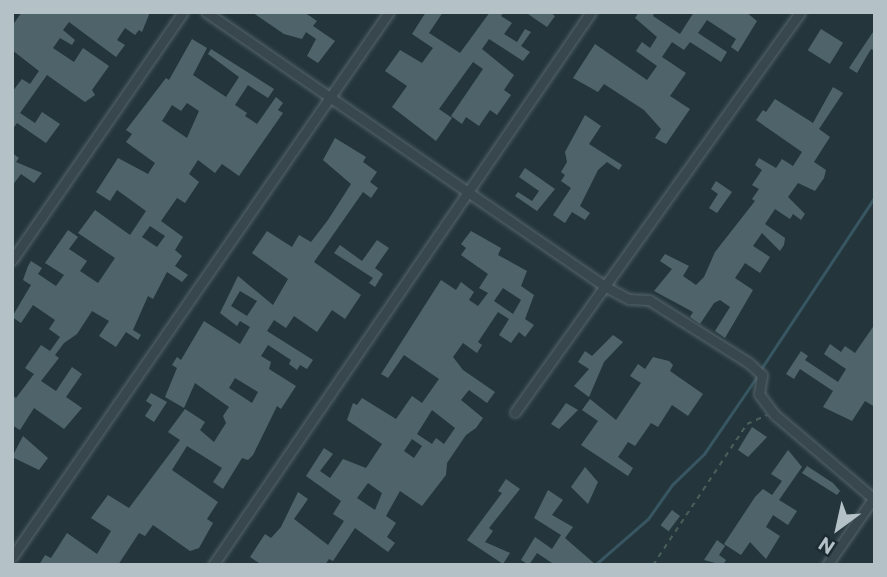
<!DOCTYPE html>
<html>
<head>
<meta charset="utf-8">
<style>
	body { margin:0 }
	#map { position:relative; width:887px; height:577px; overflow:hidden; background:#24363c; font-family:Commissioner,sans-serif }
	div>[style] { position:absolute }
	.stream>* { height:2.5px; margin:-1.25px; padding:0 1.25px; transform-origin:1.25px; border-radius:1.25px; background:#375661 }
	.building>* { inset:0; background:#4f646a; transform-origin:0 0 }
	.path>* { height:2px; margin-top:-1px; transform-origin:0; background:repeating-linear-gradient(90deg,#485f5a 0 5px,transparent 0 10px) }
	.roads { filter:drop-shadow(0 0 2px #56656b) drop-shadow(0 0 2px #56656b) }
	.minor>* { height:9px; margin:-4.5px; padding:0 4.5px; transform-origin:4.5px; border-radius:4.5px; background:#38474d }
	span { translate:-50% -50%; white-space:nowrap; text-align:center; line-height:1.15; -webkit-text-stroke:5px #1d2c32; paint-order:stroke }
	.frame { position:absolute; inset:0; border:14px solid #b4c2c8; pointer-events:none }
	.north { position:absolute; left:803px; top:493px; width:70px; height:70px; -webkit-text-stroke:5px #1d2c32; paint-order:stroke; rotate:213deg; font-size:19px; font-weight:700; line-height:28px; text-align:center; color:#b4c2c8 }
	.north::after { content:''; display:block; margin:auto; width:24px; height:32px; background:#b4c2c8; clip-path:polygon(50% 0,100% 100%,50% 72%,0 100%) }
</style>
</head>
<body>
<div id="map">
	<div class="stream">
		<div style="left:761px;top:369px;width:206px;rotate:-56.5deg"></div>
		<div style="left:595px;top:565px;width:70px;rotate:-41deg"></div>
		<div style="left:648px;top:519px;width:42px;rotate:-54.8deg"></div>
		<div style="left:672px;top:485px;width:45px;rotate:-44.1deg"></div>
		<div style="left:704px;top:454px;width:96px;rotate:-55.6deg"></div>
	</div>
	<div class="building">
		<div style="clip-path:polygon(22px 12px,150px 12px,142px 32px,139px 30px,135px 35px,125px 28px,117px 40px,125px 45px,116px 57px,69px 22px,63px 30px,75px 40px,72px 45px,60px 38px,53px 48px,74px 62px,83px 48px,109px 66px,92px 90px,95px 95px,85px 102px,47px 75px,20px 113px,35px 123px,42px 112px,60px 124px,46px 143px,17px 123px,12px 130px,12px 92px,22px 79px,30px 84px,39px 71px,12px 50px,12px 26px)"></div>
		<div style="clip-path:polygon(252px 12px,304px 12px,317px 21px,313px 26px,335px 41px,318px 63px,307px 56px,316px 39px,306px 32px,302px 39px,284px 34px)"></div>
		<div style="clip-path:polygon(426px 12px,443px 12px,429px 33px,460px 53px,490px 12px,504px 12px,501px 16px,512px 23px,504px 34px,517px 42px,525px 29px,531px 32px,521px 46px,530px 52px,523px 61px,489px 39px,482px 49px,514px 75px,504px 90px,511px 95px,497px 115px,490px 110px,479px 126px,466px 117px,462px 124px,451px 116px,483px 69px,473px 62px,439px 109px,452px 118px,436px 141px,392px 107px,407px 86px,385px 71px,400px 50px,422px 63px,433px 48px,412px 34px)"></div>
		<div style="clip-path:polygon(525px 12px,550px 12px,555px 16px,547px 27px)"></div>
		<div style="clip-path:polygon(639px 12px,655px 12px,653px 16px,680px 34px,694px 12px,746px 12px,757px 21px,738px 52px,731px 47px,736px 39px,707px 20px,698px 33px,727px 52px,721px 62px,690px 42px,684px 50px,672px 42px,662px 57px,686px 73px,670px 96px,690px 109px,666px 144px,655px 138px,661px 129px,644px 110px,604px 84px,598px 92px,573px 78px,595px 44px,647px 80px,657px 66px,636px 51px,642px 42px,650px 48px,657px 37px,635px 18px)"></div>
		<div style="left:821px;top:29px;width:26px;height:25px;rotate:32deg"></div>
		<div style="clip-path:polygon(875px 29px,875px 51px,871px 49px,857px 73px,849px 68px)"></div>
		<div style="clip-path:polygon(evenodd,192px 39px,207px 48px,193px 75px,226px 97px,239px 77px,208px 54px,211px 49px,274px 89px,268px 98px,248px 85px,235px 105px,247px 113px,245px 116px,257px 124px,276px 97px,283px 103px,278px 110px,283px 113px,239px 176px,222px 164px,215px 173px,198px 160px,189px 174px,199px 182px,185px 203px,177px 198px,161px 221px,183px 237px,175px 250px,182px 256px,175px 266px,188px 275px,182px 282px,167px 272px,153px 299px,148px 296px,133px 330px,141px 335px,138px 340px,126px 332px,116px 347px,99px 336px,109px 321px,92px 311px,77px 334px,64px 343px,55px 355px,59px 358px,41px 381px,56px 391px,72px 367px,82px 374px,66px 397px,82px 408px,64px 429px,34px 408px,20px 430px,12px 425px,12px 395px,16px 398px,34px 374px,25px 368px,41px 345px,50px 351px,60px 337px,49px 329px,55px 320px,33px 305px,21px 323px,12px 317px,31px 285px,23px 280px,28px 266px,31px 261px,42px 268px,38px 274px,56px 286px,64px 275px,45px 263px,68px 230px,78px 237px,69px 249px,87px 261px,80px 271px,98px 283px,115px 258px,78px 233px,95px 210px,130px 235px,146px 211px,117px 190px,110px 201px,96px 192px,118px 158px,148px 174px,155px 163px,126px 142px,132px 134px,126px 130px,166px 78px,169px 80px,192px 39px,187px 103px,199px 111px,187px 138px,162px 121px,172px 105px,181px 111px,187px 103px,192px 39px,150px 226px,165px 236px,157px 247px,142px 237px,150px 226px)"></div>
		<div style="clip-path:polygon(833px 87px,843px 93px,819px 129px,830px 137px,814px 162px,826px 170px,824px 178px,815px 191px,798px 183px,788px 197px,805px 214px,801px 220px,793px 214px,790px 219px,775px 209px,765px 224px,785px 238px,784px 245px,780px 251px,762px 233px,753px 246px,770px 257px,760px 273px,745px 263px,735px 278px,753px 290px,725px 338px,715px 331px,730px 307px,720px 300px,714px 303px,700px 324px,690px 317px,693px 312px,654px 291px,672px 269px,660px 261px,665px 254px,689px 266px,683px 276px,696px 285px,704px 277px,715px 252px,755px 201px,752px 199px,759px 189px,752px 185px,762px 170px,755px 165px,759px 158px,776px 168px,782px 159px,793px 166px,802px 152px,756px 120px,763px 110px,766px 112px,775px 99px,813px 123px)"></div>
		<div style="clip-path:polygon(585px 115px,601px 126px,589px 144px,622px 165px,619px 170px,607px 162px,598px 170px,580px 206px,590px 213px,585px 220px,572px 212px,565px 223px,553px 215px,571px 188px,561px 181px,565px 175px,561px 172px,567px 162px,565px 152px)"></div>
		<div style="clip-path:polygon(evenodd,335px 138px,366px 157px,363px 162px,377px 172px,370px 182px,378px 188px,371px 198px,363px 192px,314px 262px,361px 295px,345px 319px,332px 310px,317px 332px,294px 316px,286px 328px,274px 320px,267px 331px,313px 360px,307px 369px,300px 365px,297px 370px,289px 364px,291px 360px,268px 345px,261px 356px,271px 362px,269px 369px,296px 386px,281px 409px,277px 406px,253px 455px,248px 460px,242px 458px,223px 489px,213px 482px,222px 468px,187px 446px,172px 470px,218px 502px,207px 519px,213px 523px,199px 548px,190px 551px,153px 525px,145px 536px,139px 533px,118px 565px,39px 565px,45px 555px,51px 558px,67px 533px,97px 554px,111px 531px,91px 518px,108px 495px,129px 508px,180px 440px,168px 432px,185px 409px,205px 422px,200px 430px,214px 442px,226px 423px,223px 416px,229px 407px,195px 383px,184px 408px,165px 397px,177px 368px,172px 365px,177px 357px,181px 360px,204px 321px,240px 344px,250px 327px,240px 321px,237px 326px,220px 313px,238px 276px,273px 305px,288px 279px,252px 253px,267px 231px,292px 247px,299px 235px,311px 242px,328px 220px,351px 184px,323px 160px,335px 138px,240px 291px,257px 301px,247px 316px,231px 306px,240px 291px,335px 138px,235px 378px,258px 392px,252px 403px,229px 388px,235px 378px)"></div>
		<div style="clip-path:polygon(12px 153px,19px 158px,16px 162px,42px 173px,34px 183px,21px 174px,12px 186px)"></div>
		<div style="clip-path:polygon(525px 168px,555px 189px,537px 211px,515px 196px,518px 192px,532px 201px,539px 191px,519px 177px)"></div>
		<div style="clip-path:polygon(716px 181px,732px 192px,717px 213px,709px 208px,718px 194px,711px 189px)"></div>
		<div style="clip-path:polygon(evenodd,471px 231px,501px 248px,498px 255px,527px 271px,521px 286px,534px 295px,525px 319px,534px 325px,525px 337px,519px 332px,511px 343px,499px 335px,509px 319px,498px 312px,478px 342px,482px 345px,477px 353px,463px 343px,453px 357px,463px 370px,495px 392px,487px 403px,469px 390px,461px 400px,483px 418px,476px 428px,466px 435px,447px 463px,446px 475px,422px 506px,400px 491px,386px 516px,396px 523px,387px 537px,395px 543px,388px 552px,355px 528px,333px 561px,329px 559px,325px 565px,262px 565px,250px 557px,265px 534px,271px 538px,281px 527px,298px 492px,308px 499px,294px 519px,328px 545px,344px 521px,333px 514px,341px 501px,306px 476px,324px 448px,333px 454px,320px 471px,330px 478px,343px 459px,366px 468px,382px 444px,347px 420px,353px 403px,357px 405px,362px 398px,396px 419px,412px 396px,422px 403px,439px 379px,404px 355px,388px 378px,381px 374px,441px 280px,456px 290px,461px 282px,474px 292px,469px 300px,478px 306px,488px 293px,479px 288px,488px 274px,461px 255px,466px 248px,461px 244px,471px 231px,503px 288px,521px 300px,513px 314px,494px 301px,503px 288px,471px 231px,432px 410px,455px 428px,444px 444px,436px 438px,432px 444px,417px 434px,432px 410px,471px 231px,412px 439px,422px 446px,414px 458px,404px 451px,412px 439px,471px 231px,368px 483px,382px 493px,375px 510px,357px 498px,368px 483px)"></div>
		<div style="clip-path:polygon(377px 240px,389px 248px,375px 268px,383px 274px,375px 287px,369px 283px,373px 278px,334px 253px,340px 245px,362px 261px)"></div>
		<div style="clip-path:polygon(875px 324px,875px 407px,865px 401px,852px 421px,823px 407px,833px 391px,800px 369px,794px 379px,786px 374px,801px 351px,808px 356px,805px 360px,838px 382px,846px 369px,824px 354px,830px 344px,841px 352px,845px 346px,855px 353px)"></div>
		<div style="clip-path:polygon(613px 335px,623px 342px,604px 362px,589px 397px,574px 386px,589px 369px,578px 362px,585px 351px,592px 356px)"></div>
		<div style="clip-path:polygon(653px 357px,669px 361px,673px 365px,670px 371px,703px 394px,688px 416px,672px 405px,658px 427px,651px 423px,635px 446px,628px 442px,618px 457px,633px 468px,628px 476px,581px 445px,598px 421px,582px 410px,590px 399px,616px 420px,641px 383px,630px 376px,638px 364px,645px 369px)"></div>
		<div style="clip-path:polygon(151px 393px,167px 402px,154px 422px,145px 416px,152px 405px,146px 401px)"></div>
		<div style="clip-path:polygon(566px 403px,578px 410px,559px 429px,551px 424px)"></div>
		<div style="clip-path:polygon(752px 427px,767px 437px,748px 457px,738px 450px)"></div>
		<div style="clip-path:polygon(23px 436px,48px 458px,39px 470px,12px 457px)"></div>
		<div style="clip-path:polygon(788px 450px,802px 467px,779px 500px,797px 511px,788px 525px,773px 515px,766px 527px,780px 536px,766px 559px,750px 542px,741px 555px,724px 544px,755px 497px,763px 489px,772px 495px,782px 481px,771px 474px)"></div>
		<div style="clip-path:polygon(807px 466px,833px 483px,840px 491px,837px 495px,802px 473px)"></div>
		<div style="clip-path:polygon(585px 467px,598px 482px,588px 504px,571px 487px)"></div>
		<div style="clip-path:polygon(506px 479px,520px 489px,489px 528px,493px 531px,485px 542px,510px 553px,503px 564px,467px 540px,502px 493px,498px 491px)"></div>
		<div style="clip-path:polygon(548px 490px,563px 500px,552px 515px,573px 527px,565px 538px,596px 565px,555px 565px,537px 553px,529px 565px,521px 560px,535px 537px,552px 549px,561px 535px,534px 518px)"></div>
		<div style="left:672px;top:510px;width:10px;height:19px;rotate:37deg"></div>
		<div style="clip-path:polygon(717px 540px,725px 546px,719px 555px,726px 560px,723px 565px,704px 560px)"></div>
	</div>
	<div class="path">
		<div style="left:653px;top:565px;width:169px;rotate:-56.3deg"></div>
		<div style="left:747px;top:424px;width:22px;rotate:-24deg"></div>
	</div>
	<div class="roads">
		<div class="minor">
			<div style="left:206px;top:12px;width:485px;rotate:34.5deg"></div>
			<div style="left:606px;top:287px;width:26px;rotate:28deg"></div>
			<div style="left:629px;top:299px;width:20px;rotate:3deg"></div>
			<div style="left:649px;top:300px;width:118px;rotate:32.2deg"></div>
			<div style="left:749px;top:363px;width:18px;rotate:43deg"></div>
			<div style="left:762px;top:375px;width:19px;rotate:99deg"></div>
			<div style="left:759px;top:394px;width:26px;rotate:53deg"></div>
			<div style="left:775px;top:415px;width:128px;rotate:40.3deg"></div>
			<div style="left:12px;top:260px;width:301px;rotate:-55.4deg"></div>
			<div style="left:515px;top:412px;width:491px;rotate:-54.5deg"></div>
			<div style="left:12px;top:557px;width:663px;rotate:-55.33deg"></div>
			<div style="left:213px;top:565px;width:670px;rotate:-55.65deg"></div>
			<div style="left:827px;top:565px;width:84px;rotate:-55.2deg"></div>
		</div>
	</div>
	<div class="frame"></div>
	<div class="north">N</div>
</div>
</body>
</html>
